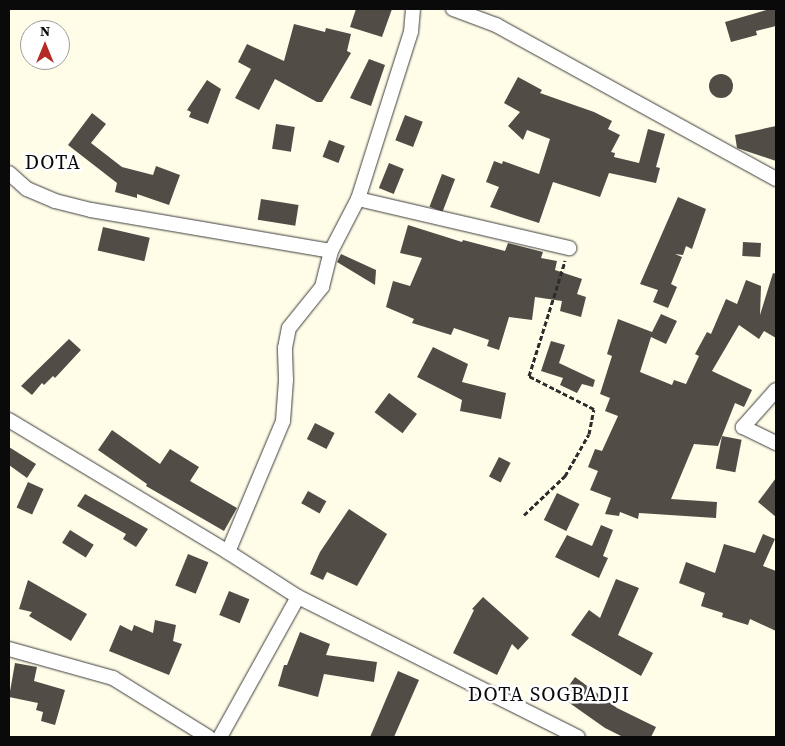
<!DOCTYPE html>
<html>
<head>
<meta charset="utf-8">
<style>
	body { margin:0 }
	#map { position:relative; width:785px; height:746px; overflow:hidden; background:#fffce7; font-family:"Source Serif 4",serif }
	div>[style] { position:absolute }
	.building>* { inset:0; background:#524c47; transform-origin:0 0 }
	.round { border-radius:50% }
	.path>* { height:3px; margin-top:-1.5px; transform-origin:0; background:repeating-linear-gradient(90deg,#2c2c2c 0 5px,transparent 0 7.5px) }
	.roads { filter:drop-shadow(0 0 1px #3d3d3d) drop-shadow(0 0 1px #3d3d3d) }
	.street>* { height:14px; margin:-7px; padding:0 7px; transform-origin:7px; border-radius:7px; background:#fff }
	span { translate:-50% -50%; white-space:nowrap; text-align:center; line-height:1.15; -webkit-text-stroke:5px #fff; paint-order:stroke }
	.quarter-label { font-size:20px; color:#0a0a0a; letter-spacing:1px }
	.frame { position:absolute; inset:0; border:10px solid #0a0a0a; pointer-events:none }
	.north { position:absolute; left:20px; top:20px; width:50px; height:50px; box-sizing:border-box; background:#fff; border:1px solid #9d9d9d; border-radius:50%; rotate:0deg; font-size:14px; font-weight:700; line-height:20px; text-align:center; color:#0a0a0a }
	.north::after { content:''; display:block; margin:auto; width:18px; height:22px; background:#b62a26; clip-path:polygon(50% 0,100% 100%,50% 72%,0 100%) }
</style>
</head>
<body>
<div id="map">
	<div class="building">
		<div style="clip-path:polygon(356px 9px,392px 9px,382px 37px,350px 27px)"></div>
		<div style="clip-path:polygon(770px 9px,776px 9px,776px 26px,756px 31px,757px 35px,731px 42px,725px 22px)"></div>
		<div style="clip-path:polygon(294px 24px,325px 32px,326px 28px,351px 34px,347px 51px,351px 53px,322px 102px,317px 102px,275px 79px,259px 110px,235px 98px,251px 69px,238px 62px,247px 44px,284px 61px)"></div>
		<div style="clip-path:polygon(369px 59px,385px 65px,371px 106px,350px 98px)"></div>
		<div class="round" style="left:709px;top:74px;width:24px;height:24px"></div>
		<div style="clip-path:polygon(518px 77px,542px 90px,540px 93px,594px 112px,612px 121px,608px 129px,620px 135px,611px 152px,615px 153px,614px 157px,639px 163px,648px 129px,665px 134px,656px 167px,660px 168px,656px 183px,609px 173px,600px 197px,553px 182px,539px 223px,490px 207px,499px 187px,486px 182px,494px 161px,502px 164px,503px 161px,539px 174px,550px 139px,527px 130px,523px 140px,508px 126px,520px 112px,504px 103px)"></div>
		<div style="clip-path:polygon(207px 80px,221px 89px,208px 124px,189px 117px,191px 112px,187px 110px)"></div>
		<div style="clip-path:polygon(92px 113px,106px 124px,91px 143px,122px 167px,153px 175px,156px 166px,180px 175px,169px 205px,137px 194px,137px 198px,115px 192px,117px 183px,68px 145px)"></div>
		<div style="left:405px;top:115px;width:19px;height:27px;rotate:21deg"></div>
		<div style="left:276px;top:124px;width:19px;height:25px;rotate:9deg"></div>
		<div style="clip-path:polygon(776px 126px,776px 161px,737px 148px,735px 135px)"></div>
		<div style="left:329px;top:140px;width:17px;height:18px;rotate:21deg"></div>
		<div style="left:389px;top:163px;width:16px;height:27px;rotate:22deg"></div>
		<div style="left:442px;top:174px;width:14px;height:35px;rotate:21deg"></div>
		<div style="clip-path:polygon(678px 197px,706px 209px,692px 249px,686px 246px,683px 255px,675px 254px,682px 257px,671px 284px,677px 287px,668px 308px,653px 302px,658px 290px,640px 284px)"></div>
		<div style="left:261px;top:199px;width:38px;height:21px;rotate:9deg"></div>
		<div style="clip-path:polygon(408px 225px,462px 242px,463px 240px,505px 251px,508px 243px,543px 252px,541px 258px,557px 261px,555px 270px,582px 279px,577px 294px,586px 297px,581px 317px,560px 311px,562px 301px,535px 297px,532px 320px,509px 317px,499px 350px,487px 346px,489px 340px,454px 328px,451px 335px,412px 323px,414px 319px,386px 307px,393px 281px,410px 286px,422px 258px,400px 253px)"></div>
		<div style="left:103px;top:227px;width:48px;height:24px;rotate:13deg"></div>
		<div style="left:743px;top:242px;width:18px;height:14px;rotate:3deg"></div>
		<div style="clip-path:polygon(341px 254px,376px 270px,375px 285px,337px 262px)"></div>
		<div style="clip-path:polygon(773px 273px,776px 274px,776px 338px,764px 331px,759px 339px,739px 325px,712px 371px,752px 390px,744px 407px,735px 403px,718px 446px,694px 444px,671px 499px,717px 502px,716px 518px,639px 513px,638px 519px,620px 512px,619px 516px,605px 514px,611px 498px,590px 490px,598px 471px,588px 467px,595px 449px,602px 451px,618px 416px,605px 411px,610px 398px,600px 394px,612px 356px,607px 354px,618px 319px,652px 332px,661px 314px,677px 321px,666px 344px,651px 337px,640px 372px,672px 385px,674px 380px,686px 384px,699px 356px,695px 354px,707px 332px,711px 334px,726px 299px,737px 304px,746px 280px,761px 286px,760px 315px)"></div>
		<div style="clip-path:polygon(69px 339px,81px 350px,55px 378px,53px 376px,44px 385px,42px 383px,32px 395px,21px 386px)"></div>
		<div style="clip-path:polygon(551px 341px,565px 345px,559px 363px,595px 380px,593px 387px,582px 384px,577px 393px,560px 385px,563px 378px,541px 371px)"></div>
		<div style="clip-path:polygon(433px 347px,468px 364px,462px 382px,506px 393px,501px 419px,460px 411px,462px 400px,417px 377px)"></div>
		<div style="left:389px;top:393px;width:35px;height:24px;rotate:37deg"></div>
		<div style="left:315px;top:423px;width:22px;height:18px;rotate:27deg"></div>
		<div style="clip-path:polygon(112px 430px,160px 464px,170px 449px,199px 467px,190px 481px,237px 508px,224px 531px,146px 486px,147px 484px,98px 450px)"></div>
		<div style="left:722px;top:436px;width:20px;height:33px;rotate:11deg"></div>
		<div style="clip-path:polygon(9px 447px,36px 464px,27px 478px,9px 465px)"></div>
		<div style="left:499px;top:457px;width:13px;height:22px;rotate:27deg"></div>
		<div style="clip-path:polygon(776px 478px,776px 517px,758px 502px)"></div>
		<div style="left:28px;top:482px;width:17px;height:28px;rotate:24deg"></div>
		<div style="left:308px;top:491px;width:21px;height:14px;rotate:29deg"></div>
		<div style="left:557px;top:493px;width:25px;height:30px;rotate:26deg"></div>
		<div style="clip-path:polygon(85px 494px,148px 529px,136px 547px,123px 539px,126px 534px,77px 506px)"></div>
		<div style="clip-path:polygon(349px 509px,387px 534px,357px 586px,327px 572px,323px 580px,310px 574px,320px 552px)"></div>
		<div style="clip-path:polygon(601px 525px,613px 530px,603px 556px,608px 558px,599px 578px,555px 557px,567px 535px,592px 546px)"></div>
		<div style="left:70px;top:530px;width:28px;height:15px;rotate:32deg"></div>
		<div style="clip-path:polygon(763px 534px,775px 539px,763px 566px,776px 571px,776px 631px,750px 619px,748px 625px,722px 617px,723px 613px,701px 606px,705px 593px,679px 583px,686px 562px,715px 573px,724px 544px,755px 553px)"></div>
		<div style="left:188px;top:554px;width:22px;height:34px;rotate:22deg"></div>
		<div style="clip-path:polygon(616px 579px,639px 588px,618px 635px,653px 653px,641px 676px,571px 635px,589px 610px,600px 618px)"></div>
		<div style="clip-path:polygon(28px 580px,87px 614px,71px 641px,29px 616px,32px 612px,19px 609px)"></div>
		<div style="left:229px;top:591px;width:22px;height:26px;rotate:22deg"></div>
		<div style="clip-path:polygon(483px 597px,529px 638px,518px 650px,512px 644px,497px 675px,453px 653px,474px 610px,472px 609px)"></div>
		<div style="clip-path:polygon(155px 620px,176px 625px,173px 641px,182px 644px,169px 675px,109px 651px,120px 625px,132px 631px,134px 625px,153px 633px)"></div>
		<div style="clip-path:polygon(300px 632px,330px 644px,326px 655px,377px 662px,374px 682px,324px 674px,318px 697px,278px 686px,284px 665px,287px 665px)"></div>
		<div style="clip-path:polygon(15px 663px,37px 667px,34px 681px,65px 690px,55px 725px,41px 721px,43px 712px,36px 710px,38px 703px,9px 697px)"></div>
		<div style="clip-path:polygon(398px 671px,419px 680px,394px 737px,370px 737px)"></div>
		<div style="clip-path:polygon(575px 677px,617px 708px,656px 727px,651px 737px,623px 737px,605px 728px,561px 697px)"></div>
	</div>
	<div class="path">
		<div style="left:524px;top:515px;width:57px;rotate:-43.6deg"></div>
		<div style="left:565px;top:476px;width:48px;rotate:-60.3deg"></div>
		<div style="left:589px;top:434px;width:25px;rotate:-79deg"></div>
		<div style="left:594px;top:409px;width:73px;rotate:-153.1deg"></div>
		<div style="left:529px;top:376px;width:121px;rotate:-72.6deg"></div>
	</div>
	<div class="roads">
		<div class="street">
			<div style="left:453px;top:9px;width:46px;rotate:20.4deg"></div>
			<div style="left:496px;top:25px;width:320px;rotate:28.8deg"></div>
			<div style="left:9px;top:173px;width:24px;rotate:42deg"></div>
			<div style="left:27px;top:189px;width:30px;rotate:23deg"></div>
			<div style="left:55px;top:201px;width:37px;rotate:14deg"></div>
			<div style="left:91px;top:210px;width:243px;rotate:9.7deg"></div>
			<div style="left:358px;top:199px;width:217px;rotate:13.1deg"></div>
			<div style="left:776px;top:390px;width:50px;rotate:131.7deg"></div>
			<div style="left:743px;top:427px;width:37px;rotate:26deg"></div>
			<div style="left:9px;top:420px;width:256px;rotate:31.1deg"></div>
			<div style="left:228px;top:552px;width:83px;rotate:32.7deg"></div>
			<div style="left:298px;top:597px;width:313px;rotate:26.6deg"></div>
			<div style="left:228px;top:552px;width:142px;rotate:-67.2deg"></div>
			<div style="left:283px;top:421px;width:41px;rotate:-85.8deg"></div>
			<div style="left:286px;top:380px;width:32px;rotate:-92deg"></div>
			<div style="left:285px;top:348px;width:20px;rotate:-79deg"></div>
			<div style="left:289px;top:328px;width:53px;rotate:-51.2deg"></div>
			<div style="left:322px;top:287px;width:37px;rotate:-76deg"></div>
			<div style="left:331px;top:251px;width:59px;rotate:-62.6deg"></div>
			<div style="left:358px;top:199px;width:175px;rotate:-72.4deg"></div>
			<div style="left:411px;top:32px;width:23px;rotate:-85deg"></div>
			<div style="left:9px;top:649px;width:108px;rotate:15.6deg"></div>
			<div style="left:113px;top:678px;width:112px;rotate:31.8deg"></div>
			<div style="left:220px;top:737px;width:160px;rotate:-60.9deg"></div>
		</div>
	</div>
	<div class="quarter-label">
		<span style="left:53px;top:162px">DOTA</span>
		<span style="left:549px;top:694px">DOTA SOGBADJI</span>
	</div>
	<div class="frame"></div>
	<div class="north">N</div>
</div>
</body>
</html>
